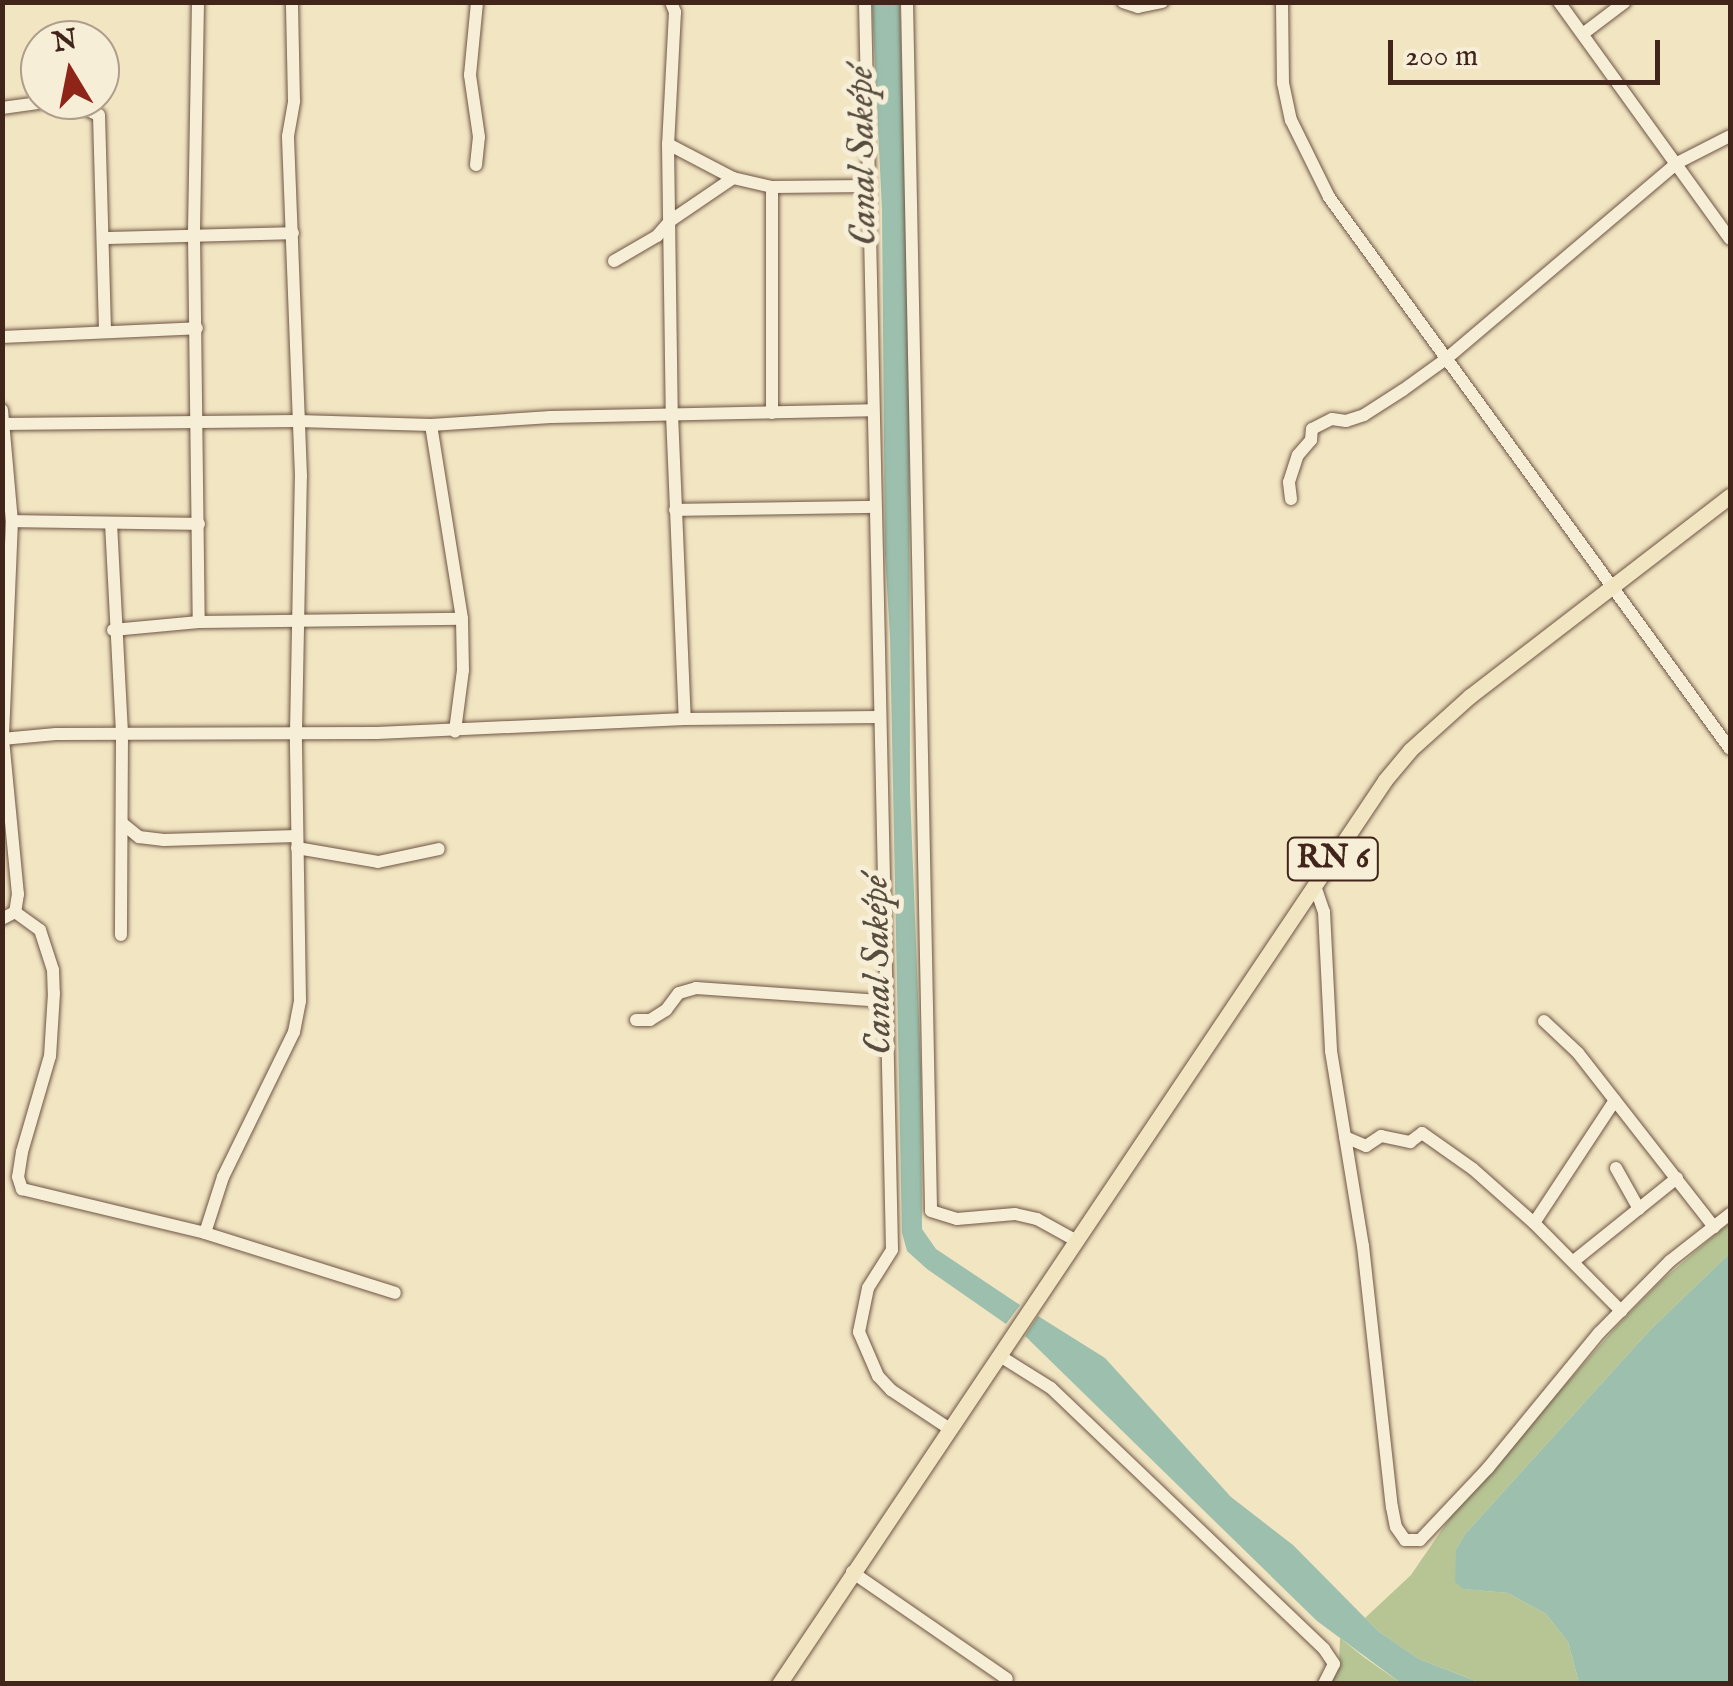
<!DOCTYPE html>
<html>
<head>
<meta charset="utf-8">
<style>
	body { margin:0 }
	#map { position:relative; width:1733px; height:1686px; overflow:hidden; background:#f2e5c2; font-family:"IM FELL English",serif }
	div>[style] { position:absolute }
	.green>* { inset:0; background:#b7c595 }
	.water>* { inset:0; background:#9cc0ad }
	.roads { filter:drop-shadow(0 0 2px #6e5544) drop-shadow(0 0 2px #6e5544) }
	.minor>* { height:12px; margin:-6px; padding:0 6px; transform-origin:6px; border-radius:6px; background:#f7eed7 }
	.major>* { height:15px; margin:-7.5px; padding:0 7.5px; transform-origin:7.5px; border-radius:7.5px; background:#f2e5c2 }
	span { translate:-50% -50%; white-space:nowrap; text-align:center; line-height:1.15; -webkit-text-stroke:10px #f7eed7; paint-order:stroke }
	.shield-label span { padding:2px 8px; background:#f7eed7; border:2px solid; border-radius:8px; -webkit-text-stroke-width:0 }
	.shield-label { font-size:32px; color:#42251a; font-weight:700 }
	.water-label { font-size:38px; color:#584c3f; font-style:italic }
	.frame { position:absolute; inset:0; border:5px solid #42251a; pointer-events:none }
	.north { position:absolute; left:20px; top:20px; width:100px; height:100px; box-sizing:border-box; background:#f7eed7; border:2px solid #af9e8b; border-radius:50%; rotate:350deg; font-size:28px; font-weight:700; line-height:40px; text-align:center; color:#42251a }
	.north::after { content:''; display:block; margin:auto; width:35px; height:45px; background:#8f2418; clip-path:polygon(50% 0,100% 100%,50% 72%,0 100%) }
	.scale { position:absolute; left:1388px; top:40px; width:272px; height:45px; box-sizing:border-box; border:5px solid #42251a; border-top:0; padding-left:12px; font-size:30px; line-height:35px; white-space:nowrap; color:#42251a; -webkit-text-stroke:8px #f7eed7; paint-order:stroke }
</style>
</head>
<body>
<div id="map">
	<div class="green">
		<div style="clip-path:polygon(1730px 1222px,1730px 1253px,1650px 1330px,1465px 1534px,1456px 1549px,1464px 1589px,1508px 1593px,1546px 1614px,1568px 1642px,1579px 1683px,1481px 1683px,1419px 1659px,1378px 1631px,1365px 1618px,1411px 1575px,1456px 1509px,1617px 1326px,1661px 1281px)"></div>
		<div style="clip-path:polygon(1340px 1638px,1365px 1658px,1401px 1683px,1329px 1684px,1339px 1664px)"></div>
	</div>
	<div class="water">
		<div style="clip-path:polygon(872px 3px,900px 3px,909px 349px,910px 792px,921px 1070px,922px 1229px,936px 1249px,1020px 1305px,1006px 1324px,927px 1269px,907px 1251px,902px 1233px,890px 636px,885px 554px,882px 210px)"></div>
		<div style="clip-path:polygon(1730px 1253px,1730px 1683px,1579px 1683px,1568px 1642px,1546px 1614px,1508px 1593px,1463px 1589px,1455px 1582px,1456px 1549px,1465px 1534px,1650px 1330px)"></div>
		<div style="clip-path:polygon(1038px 1316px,1105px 1358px,1231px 1497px,1293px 1545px,1378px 1631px,1419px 1659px,1481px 1683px,1401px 1683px,1317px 1621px,1025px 1336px)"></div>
	</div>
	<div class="roads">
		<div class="minor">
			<div style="left:198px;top:2px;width:233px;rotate:91deg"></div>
			<div style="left:194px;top:235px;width:387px;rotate:89.3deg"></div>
			<div style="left:671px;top:2px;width:11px;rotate:68deg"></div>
			<div style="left:675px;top:12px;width:132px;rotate:93deg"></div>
			<div style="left:668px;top:144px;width:270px;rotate:89.2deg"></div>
			<div style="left:672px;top:414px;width:305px;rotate:87.6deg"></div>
			<div style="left:865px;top:2px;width:1248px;rotate:88.76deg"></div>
			<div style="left:892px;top:1250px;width:45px;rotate:122.3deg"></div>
			<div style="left:868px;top:1288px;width:45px;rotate:101.6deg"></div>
			<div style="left:859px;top:1332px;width:48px;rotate:66.6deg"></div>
			<div style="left:878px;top:1376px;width:19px;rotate:47deg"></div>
			<div style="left:891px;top:1390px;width:71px;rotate:33.5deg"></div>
			<div style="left:907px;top:2px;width:1209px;rotate:88.86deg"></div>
			<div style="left:931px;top:1211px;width:27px;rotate:17deg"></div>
			<div style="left:957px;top:1219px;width:58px;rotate:-4.9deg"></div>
			<div style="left:1015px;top:1214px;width:23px;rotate:13deg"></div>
			<div style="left:1037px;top:1219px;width:46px;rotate:28.8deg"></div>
			<div style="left:1123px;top:2px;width:16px;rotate:18deg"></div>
			<div style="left:1138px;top:7px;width:25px;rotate:-12deg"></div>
			<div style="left:1282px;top:2px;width:81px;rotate:89.3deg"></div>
			<div style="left:1283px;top:83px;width:38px;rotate:78deg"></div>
			<div style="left:1291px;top:120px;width:86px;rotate:63.7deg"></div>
			<div style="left:1329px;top:197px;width:682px;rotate:54deg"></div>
			<div style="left:1559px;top:2px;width:292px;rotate:54.2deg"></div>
			<div style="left:1584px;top:33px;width:51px;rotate:-37.1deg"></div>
			<div style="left:2px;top:108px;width:43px;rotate:-7.9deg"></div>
			<div style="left:45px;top:102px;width:30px;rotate:4deg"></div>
			<div style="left:75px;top:104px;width:26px;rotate:25deg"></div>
			<div style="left:99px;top:115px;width:215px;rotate:88.4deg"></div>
			<div style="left:668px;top:144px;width:73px;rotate:27.6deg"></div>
			<div style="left:733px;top:178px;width:40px;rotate:13deg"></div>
			<div style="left:772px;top:187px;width:97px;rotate:-0.6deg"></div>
			<div style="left:476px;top:165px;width:28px;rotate:-84deg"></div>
			<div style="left:479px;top:137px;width:63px;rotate:-98.3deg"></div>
			<div style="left:470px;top:75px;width:73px;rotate:-84.5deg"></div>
			<div style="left:772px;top:187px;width:226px;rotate:90deg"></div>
			<div style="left:105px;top:238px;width:188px;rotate:-1.5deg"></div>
			<div style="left:614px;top:261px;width:50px;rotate:-30.2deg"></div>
			<div style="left:657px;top:236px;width:20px;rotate:-49deg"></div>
			<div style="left:670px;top:221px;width:76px;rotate:-34.3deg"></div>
			<div style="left:2px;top:337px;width:195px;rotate:-2.6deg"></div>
			<div style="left:2px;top:410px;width:111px;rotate:84.9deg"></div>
			<div style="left:12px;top:521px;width:218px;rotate:92.4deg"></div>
			<div style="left:3px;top:739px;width:156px;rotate:84.5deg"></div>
			<div style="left:18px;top:894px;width:18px;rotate:99deg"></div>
			<div style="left:15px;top:912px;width:15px;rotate:152deg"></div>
			<div style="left:2px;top:424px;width:296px;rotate:-0.6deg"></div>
			<div style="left:298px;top:421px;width:133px;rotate:1.7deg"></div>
			<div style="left:431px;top:425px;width:120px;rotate:-3.8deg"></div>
			<div style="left:551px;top:417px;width:321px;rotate:-1.2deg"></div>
			<div style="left:431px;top:425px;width:196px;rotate:80.9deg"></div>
			<div style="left:462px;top:619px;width:51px;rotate:88.9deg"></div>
			<div style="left:463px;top:670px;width:62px;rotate:97.5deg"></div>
			<div style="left:1291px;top:499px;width:17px;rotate:-97deg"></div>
			<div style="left:1289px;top:482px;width:28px;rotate:-72deg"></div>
			<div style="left:1298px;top:455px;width:20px;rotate:-49deg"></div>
			<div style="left:1311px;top:440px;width:11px;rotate:-85deg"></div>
			<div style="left:1312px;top:429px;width:22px;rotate:-27deg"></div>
			<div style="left:1332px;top:419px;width:14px;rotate:8deg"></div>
			<div style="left:1346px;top:421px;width:19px;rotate:-18deg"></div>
			<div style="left:1364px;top:415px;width:46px;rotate:-32.7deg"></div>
			<div style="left:1403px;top:390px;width:53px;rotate:-35.8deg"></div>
			<div style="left:1446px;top:359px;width:303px;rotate:-40.3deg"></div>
			<div style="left:1677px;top:163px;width:59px;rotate:-27deg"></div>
			<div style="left:675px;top:510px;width:199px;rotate:-0.9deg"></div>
			<div style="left:12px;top:521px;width:187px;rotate:0.9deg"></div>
			<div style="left:111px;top:523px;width:211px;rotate:87deg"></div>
			<div style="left:122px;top:734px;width:201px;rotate:90.3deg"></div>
			<div style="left:113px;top:630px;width:86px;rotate:-5.3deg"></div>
			<div style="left:199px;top:622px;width:263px;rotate:-0.7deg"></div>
			<div style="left:2px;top:739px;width:54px;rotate:-5.3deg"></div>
			<div style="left:56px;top:734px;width:321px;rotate:-0.2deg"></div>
			<div style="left:377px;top:733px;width:308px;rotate:-2.6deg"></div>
			<div style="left:685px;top:719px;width:193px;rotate:-0.6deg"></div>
			<div style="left:123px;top:824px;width:21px;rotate:39deg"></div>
			<div style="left:139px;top:837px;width:25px;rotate:7deg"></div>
			<div style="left:164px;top:840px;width:133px;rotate:-1.7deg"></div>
			<div style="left:297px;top:848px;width:82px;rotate:9.8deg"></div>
			<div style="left:378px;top:862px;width:62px;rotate:-12deg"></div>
			<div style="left:1315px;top:886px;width:28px;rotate:71deg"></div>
			<div style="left:1324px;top:912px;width:139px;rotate:87.1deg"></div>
			<div style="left:1331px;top:1051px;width:198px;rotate:80.7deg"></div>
			<div style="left:1363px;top:1246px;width:263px;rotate:83.7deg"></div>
			<div style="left:1392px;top:1507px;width:20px;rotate:79deg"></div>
			<div style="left:1396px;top:1527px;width:16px;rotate:55deg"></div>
			<div style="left:1405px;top:1540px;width:15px"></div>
			<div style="left:1420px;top:1540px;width:99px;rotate:-46.6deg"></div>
			<div style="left:1488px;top:1468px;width:175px;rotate:-50.6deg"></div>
			<div style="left:1599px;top:1333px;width:101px;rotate:-45.4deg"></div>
			<div style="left:1670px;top:1261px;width:76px;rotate:-38.1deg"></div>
			<div style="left:15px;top:912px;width:31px;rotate:36deg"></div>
			<div style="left:40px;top:930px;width:42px;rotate:72deg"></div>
			<div style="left:53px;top:970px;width:23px;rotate:88deg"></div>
			<div style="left:54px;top:993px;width:63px;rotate:93.6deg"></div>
			<div style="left:50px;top:1056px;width:100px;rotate:106.3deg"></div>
			<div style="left:22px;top:1152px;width:25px;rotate:99deg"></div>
			<div style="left:18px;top:1177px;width:13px;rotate:72deg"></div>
			<div style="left:22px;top:1189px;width:188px;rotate:13.5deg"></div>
			<div style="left:205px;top:1233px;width:199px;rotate:17.5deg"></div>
			<div style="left:636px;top:1020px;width:14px"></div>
			<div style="left:650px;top:1020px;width:19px;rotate:-32deg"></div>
			<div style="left:666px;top:1010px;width:21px;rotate:-53deg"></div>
			<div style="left:679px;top:993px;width:18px;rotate:-16deg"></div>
			<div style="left:696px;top:988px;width:188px;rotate:4deg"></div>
			<div style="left:1544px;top:1021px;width:47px;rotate:43.3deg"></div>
			<div style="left:1578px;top:1053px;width:221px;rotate:52deg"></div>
			<div style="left:1345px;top:1137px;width:23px;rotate:23deg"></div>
			<div style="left:1366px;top:1146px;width:18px;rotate:-34deg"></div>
			<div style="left:1381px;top:1136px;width:30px;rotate:12deg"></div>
			<div style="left:1410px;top:1142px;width:15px;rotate:-37deg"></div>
			<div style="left:1422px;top:1133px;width:62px;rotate:35.2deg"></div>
			<div style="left:1473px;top:1169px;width:81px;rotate:41.5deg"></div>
			<div style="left:1534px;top:1223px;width:124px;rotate:45.3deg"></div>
			<div style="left:1616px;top:1168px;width:47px;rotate:60.7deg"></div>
			<div style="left:1534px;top:1223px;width:147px;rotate:-56.6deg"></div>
			<div style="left:205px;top:1233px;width:59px;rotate:-72.2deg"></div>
			<div style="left:223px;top:1177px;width:161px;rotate:-63.9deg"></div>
			<div style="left:294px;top:1032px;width:32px;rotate:-79deg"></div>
			<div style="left:300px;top:1001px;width:269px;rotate:-90.9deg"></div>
			<div style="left:296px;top:732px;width:256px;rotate:-88.9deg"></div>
			<div style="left:301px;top:476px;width:340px;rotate:-92.2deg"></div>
			<div style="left:288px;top:136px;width:36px;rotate:-80deg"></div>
			<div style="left:294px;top:101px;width:99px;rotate:-91.2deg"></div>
			<div style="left:1575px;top:1260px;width:131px;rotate:-38.8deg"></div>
			<div style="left:1000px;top:1356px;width:60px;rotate:32.1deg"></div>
			<div style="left:1051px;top:1388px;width:378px;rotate:43.7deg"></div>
			<div style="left:1324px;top:1649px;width:18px;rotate:56deg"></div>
			<div style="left:1334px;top:1664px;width:22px;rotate:117deg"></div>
			<div style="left:852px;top:1572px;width:188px;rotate:34.6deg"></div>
		</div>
		<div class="major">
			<div style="left:779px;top:1684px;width:1088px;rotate:-56.16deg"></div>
			<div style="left:1385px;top:780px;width:39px;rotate:-50deg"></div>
			<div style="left:1410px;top:750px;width:81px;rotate:-42deg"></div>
			<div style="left:1470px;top:696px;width:328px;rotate:-37.6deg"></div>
		</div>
	</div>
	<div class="shield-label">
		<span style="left:1333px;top:859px">RN 6</span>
	</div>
	<div class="water-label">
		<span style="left:864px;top:156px;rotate:-91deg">Canal Saképé</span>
		<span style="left:879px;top:965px;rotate:-91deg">Canal Saképé</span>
	</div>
	<div class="frame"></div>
	<div class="north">N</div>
	<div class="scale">200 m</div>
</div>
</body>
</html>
